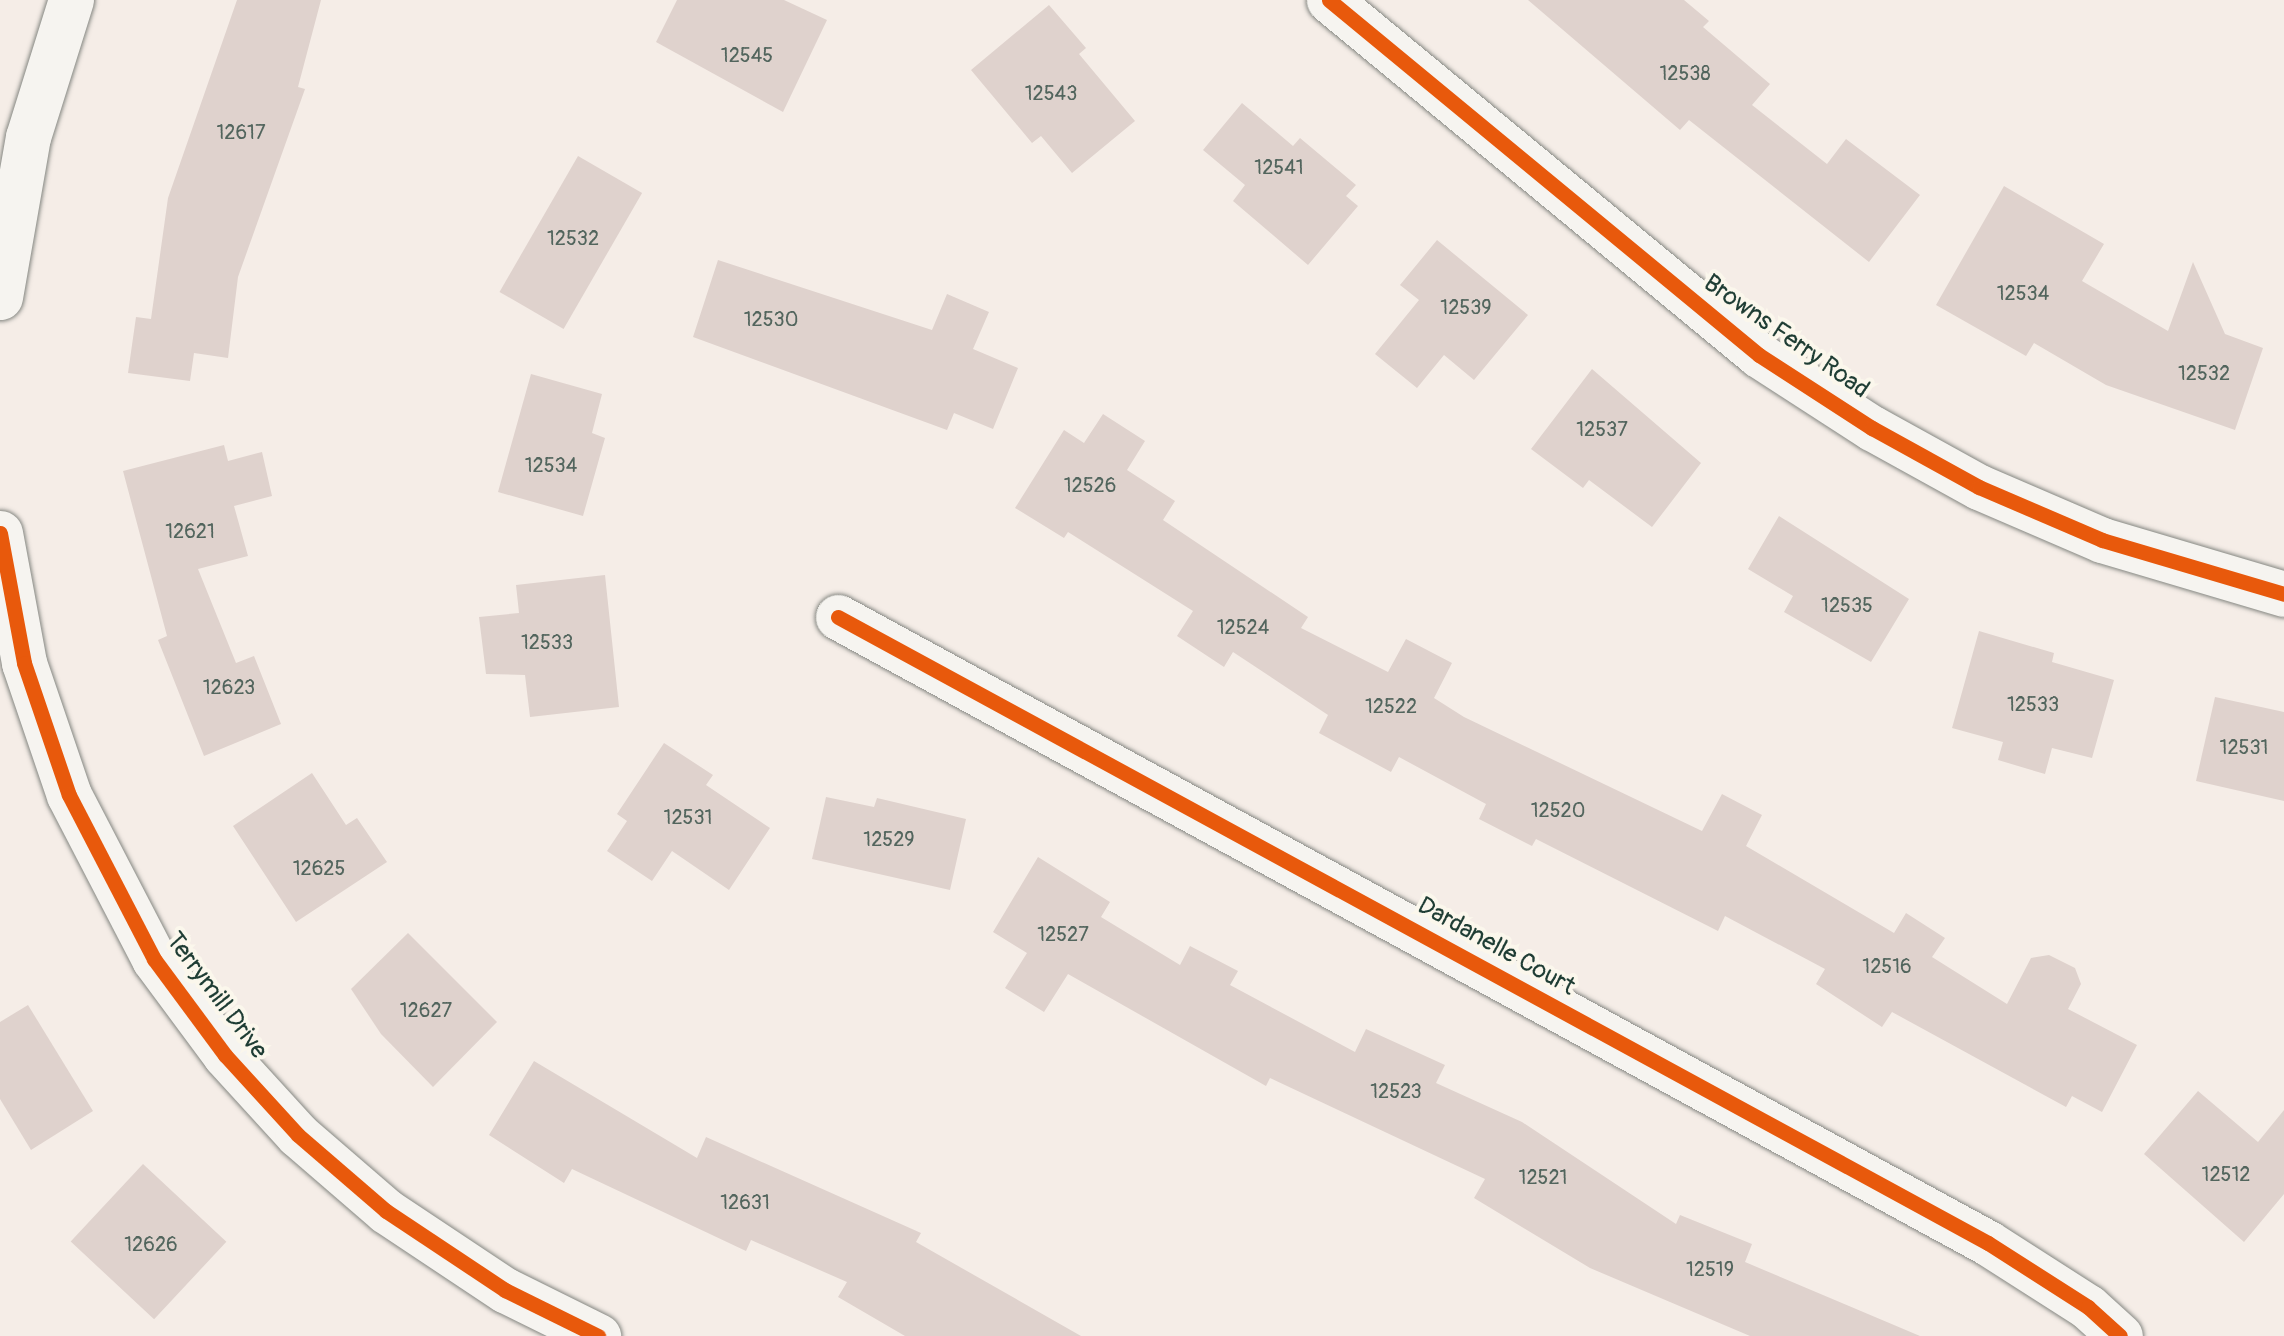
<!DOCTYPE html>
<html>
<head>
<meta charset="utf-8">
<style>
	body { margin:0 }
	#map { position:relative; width:2284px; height:1336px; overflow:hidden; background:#f5ede7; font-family:Pangolin,sans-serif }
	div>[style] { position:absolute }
	.building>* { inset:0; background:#dfd2cd; transform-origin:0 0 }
	.roads { filter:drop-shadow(0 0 2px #858782) drop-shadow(0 0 2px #858782) }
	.minor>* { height:45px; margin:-22.5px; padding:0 22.5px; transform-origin:22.5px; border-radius:22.5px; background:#f6f4f0 }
	.cycleway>* { height:15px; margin:-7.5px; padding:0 7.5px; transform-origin:7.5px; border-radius:7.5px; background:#e8590c }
	span { translate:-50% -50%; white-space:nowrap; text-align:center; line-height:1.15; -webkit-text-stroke:8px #fbf7ec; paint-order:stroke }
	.number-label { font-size:20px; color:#52655d }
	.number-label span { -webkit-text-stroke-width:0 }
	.street-label { font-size:25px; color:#1f3d34 }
</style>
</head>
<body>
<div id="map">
	<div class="building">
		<div style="clip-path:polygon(237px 0,321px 0,298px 87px,305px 89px,238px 277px,228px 358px,194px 353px,190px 381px,128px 373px,136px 317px,151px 319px,168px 198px)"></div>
		<div style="clip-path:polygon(677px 0,784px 0,827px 20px,783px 112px,656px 42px)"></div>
		<div style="clip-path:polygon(1528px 0,1684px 0,1709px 21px,1703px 27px,1770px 84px,1752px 105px,1827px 164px,1846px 139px,1920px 195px,1869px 262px,1689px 120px,1680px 130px)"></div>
		<div style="clip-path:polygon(1049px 5px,1086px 48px,1079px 54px,1135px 121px,1072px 173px,1041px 136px,1032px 143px,971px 70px)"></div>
		<div style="clip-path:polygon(1242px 103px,1293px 146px,1300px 138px,1356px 185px,1346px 196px,1358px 206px,1308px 265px,1233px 201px,1245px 185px,1203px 150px)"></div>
		<div style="left:578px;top:156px;width:74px;height:157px;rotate:30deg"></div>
		<div style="clip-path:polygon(2004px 186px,2104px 244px,2082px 281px,2168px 331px,2193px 262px,2225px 334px,2263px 348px,2235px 430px,2106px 385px,2034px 343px,2026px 356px,1936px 305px)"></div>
		<div style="clip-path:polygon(1437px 240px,1528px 315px,1474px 380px,1444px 355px,1417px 388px,1375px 354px,1419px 300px,1400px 285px)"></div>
		<div style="clip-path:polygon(718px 260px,932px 330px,947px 294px,989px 312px,973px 349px,1018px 368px,993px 429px,954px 413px,947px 430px,693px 337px)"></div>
		<div style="clip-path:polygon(1592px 369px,1701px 463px,1652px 527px,1589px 480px,1583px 488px,1531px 449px)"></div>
		<div style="clip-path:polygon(531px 374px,602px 394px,592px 433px,605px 438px,583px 516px,498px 492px)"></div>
		<div style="clip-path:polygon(1103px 414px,1145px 441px,1127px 470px,1175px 501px,1163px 520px,1308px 617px,1301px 628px,1388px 672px,1406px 639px,1452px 663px,1434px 698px,1464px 717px,1702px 831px,1722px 794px,1762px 815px,1746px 846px,1894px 933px,1906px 913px,1945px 938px,1932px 957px,2007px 1004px,2031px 958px,2049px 955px,2075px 968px,2081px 984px,2068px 1009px,2137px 1045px,2102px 1112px,2072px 1096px,2066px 1107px,1892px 1012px,1882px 1027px,1816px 984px,1825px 969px,1725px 916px,1718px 931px,1536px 839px,1532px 846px,1479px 819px,1486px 804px,1399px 757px,1391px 772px,1319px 733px,1328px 715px,1233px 652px,1224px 667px,1177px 636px,1193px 611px,1068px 532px,1064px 538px,1015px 508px,1064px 430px,1084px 443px)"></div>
		<div style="clip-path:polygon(224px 445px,228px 461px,262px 452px,272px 496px,234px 506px,248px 556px,198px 569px,236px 663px,254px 656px,281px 724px,204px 756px,158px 640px,167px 636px,123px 471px)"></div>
		<div style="clip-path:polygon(1779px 516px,1909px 599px,1871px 662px,1784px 612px,1793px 596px,1748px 569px)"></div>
		<div style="clip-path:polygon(605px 575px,619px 707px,530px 717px,525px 675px,486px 674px,479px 617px,519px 613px,516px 585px)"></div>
		<div style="clip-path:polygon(1979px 631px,2054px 653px,2052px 662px,2114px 680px,2092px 758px,2052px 748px,2045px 774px,1998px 760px,2003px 742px,1952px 728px)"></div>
		<div style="clip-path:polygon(2215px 697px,2284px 712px,2284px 801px,2196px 781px)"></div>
		<div style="clip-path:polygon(664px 743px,713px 775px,706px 785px,770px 828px,729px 890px,672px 851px,652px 881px,607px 851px,627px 821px,617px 814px)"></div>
		<div style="clip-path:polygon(312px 773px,346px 825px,357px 818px,387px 862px,296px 922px,233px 826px)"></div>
		<div style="clip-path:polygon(826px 797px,874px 807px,877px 798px,966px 819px,950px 890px,812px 859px)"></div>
		<div style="clip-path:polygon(1038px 857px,1110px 902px,1101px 917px,1180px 965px,1190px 946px,1238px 971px,1230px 985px,1355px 1052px,1366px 1029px,1445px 1065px,1436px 1083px,1522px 1122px,1676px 1224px,1680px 1215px,1752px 1244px,1745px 1262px,1920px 1336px,1750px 1336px,1590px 1268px,1474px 1198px,1485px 1179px,1270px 1078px,1266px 1086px,1068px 974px,1044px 1012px,1005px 988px,1027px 953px,993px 932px)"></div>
		<div style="clip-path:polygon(408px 933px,497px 1022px,433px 1087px,381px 1034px,351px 989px)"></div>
		<div style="clip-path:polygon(28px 1005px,93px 1111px,31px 1150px,0 1099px,0 1022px)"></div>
		<div style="clip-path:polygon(534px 1061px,697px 1158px,706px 1137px,921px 1233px,916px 1242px,1081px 1336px,905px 1336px,838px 1297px,847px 1282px,751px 1240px,746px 1251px,572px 1169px,564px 1183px,489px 1135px)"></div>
		<div style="clip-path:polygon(2198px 1091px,2258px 1142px,2284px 1110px,2284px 1194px,2244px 1242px,2144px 1154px)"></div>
		<div style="left:143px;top:1164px;width:114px;height:106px;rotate:43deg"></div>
	</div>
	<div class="roads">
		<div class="minor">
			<div style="left:1329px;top:0;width:558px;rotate:39.54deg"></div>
			<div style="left:1759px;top:355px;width:135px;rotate:32.9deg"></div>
			<div style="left:1872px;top:428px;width:122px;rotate:28.9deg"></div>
			<div style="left:1979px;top:487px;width:134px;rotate:23.3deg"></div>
			<div style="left:2102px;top:540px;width:190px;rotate:16.5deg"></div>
			<div style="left:0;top:297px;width:162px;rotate:-80.1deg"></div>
			<div style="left:28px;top:137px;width:144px;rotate:-72.6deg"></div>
			<div style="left:0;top:533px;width:132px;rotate:79.5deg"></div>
			<div style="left:24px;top:663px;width:139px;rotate:71.2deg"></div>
			<div style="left:69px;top:795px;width:185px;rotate:62.6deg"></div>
			<div style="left:154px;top:959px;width:119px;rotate:53.5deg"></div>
			<div style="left:225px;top:1055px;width:108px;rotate:47.6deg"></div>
			<div style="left:298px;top:1135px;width:116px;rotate:40.8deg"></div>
			<div style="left:386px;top:1211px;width:143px;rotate:33.6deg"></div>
			<div style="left:505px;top:1290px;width:104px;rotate:26.3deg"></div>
			<div style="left:838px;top:617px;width:1309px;rotate:28.56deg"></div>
			<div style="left:1988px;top:1243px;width:119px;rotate:32.6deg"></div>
			<div style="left:2088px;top:1307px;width:43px;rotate:42.2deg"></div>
		</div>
	</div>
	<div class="cycleway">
		<div style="left:1329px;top:0;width:558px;rotate:39.54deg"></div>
		<div style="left:1759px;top:355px;width:135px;rotate:32.9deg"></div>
		<div style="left:1872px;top:428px;width:122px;rotate:28.9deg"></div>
		<div style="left:1979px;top:487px;width:134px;rotate:23.3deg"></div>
		<div style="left:2102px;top:540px;width:190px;rotate:16.5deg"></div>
		<div style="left:0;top:533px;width:132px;rotate:79.5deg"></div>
		<div style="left:24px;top:663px;width:139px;rotate:71.2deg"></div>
		<div style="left:69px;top:795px;width:185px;rotate:62.6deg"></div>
		<div style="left:154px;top:959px;width:119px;rotate:53.5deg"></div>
		<div style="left:225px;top:1055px;width:108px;rotate:47.6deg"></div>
		<div style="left:298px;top:1135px;width:116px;rotate:40.8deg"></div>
		<div style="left:386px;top:1211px;width:143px;rotate:33.6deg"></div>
		<div style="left:505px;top:1290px;width:104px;rotate:26.3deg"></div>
		<div style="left:838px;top:617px;width:1309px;rotate:28.56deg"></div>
		<div style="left:1988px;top:1243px;width:119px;rotate:32.6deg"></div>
		<div style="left:2088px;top:1307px;width:43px;rotate:42.2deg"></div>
	</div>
	<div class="number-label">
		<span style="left:747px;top:55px">12545</span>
		<span style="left:1685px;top:73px">12538</span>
		<span style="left:1051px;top:93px">12543</span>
		<span style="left:241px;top:132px">12617</span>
		<span style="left:1279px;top:167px">12541</span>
		<span style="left:573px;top:238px">12532</span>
		<span style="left:2023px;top:293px">12534</span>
		<span style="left:1466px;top:307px">12539</span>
		<span style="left:771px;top:319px">12530</span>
		<span style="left:2204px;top:373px">12532</span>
		<span style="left:1602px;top:429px">12537</span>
		<span style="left:551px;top:465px">12534</span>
		<span style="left:1090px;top:485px">12526</span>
		<span style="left:190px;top:531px">12621</span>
		<span style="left:1847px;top:605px">12535</span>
		<span style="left:1243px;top:627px">12524</span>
		<span style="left:547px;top:642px">12533</span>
		<span style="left:229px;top:687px">12623</span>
		<span style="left:2033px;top:704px">12533</span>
		<span style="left:1391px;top:706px">12522</span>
		<span style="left:2244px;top:747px">12531</span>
		<span style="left:1558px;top:810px">12520</span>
		<span style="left:688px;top:817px">12531</span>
		<span style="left:889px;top:839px">12529</span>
		<span style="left:319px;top:868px">12625</span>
		<span style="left:1063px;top:934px">12527</span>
		<span style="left:1887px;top:966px">12516</span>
		<span style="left:426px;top:1010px">12627</span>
		<span style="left:1396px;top:1091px">12523</span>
		<span style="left:2226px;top:1174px">12512</span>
		<span style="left:1543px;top:1177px">12521</span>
		<span style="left:745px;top:1202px">12631</span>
		<span style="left:151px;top:1244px">12626</span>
		<span style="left:1710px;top:1269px">12519</span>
	</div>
	<div class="street-label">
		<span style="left:1786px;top:337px;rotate:35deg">Browns Ferry Road</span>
		<span style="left:1496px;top:947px;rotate:29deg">Dardanelle Court</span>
		<span style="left:216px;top:996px;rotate:53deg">Terrymill Drive</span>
	</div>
</div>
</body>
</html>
